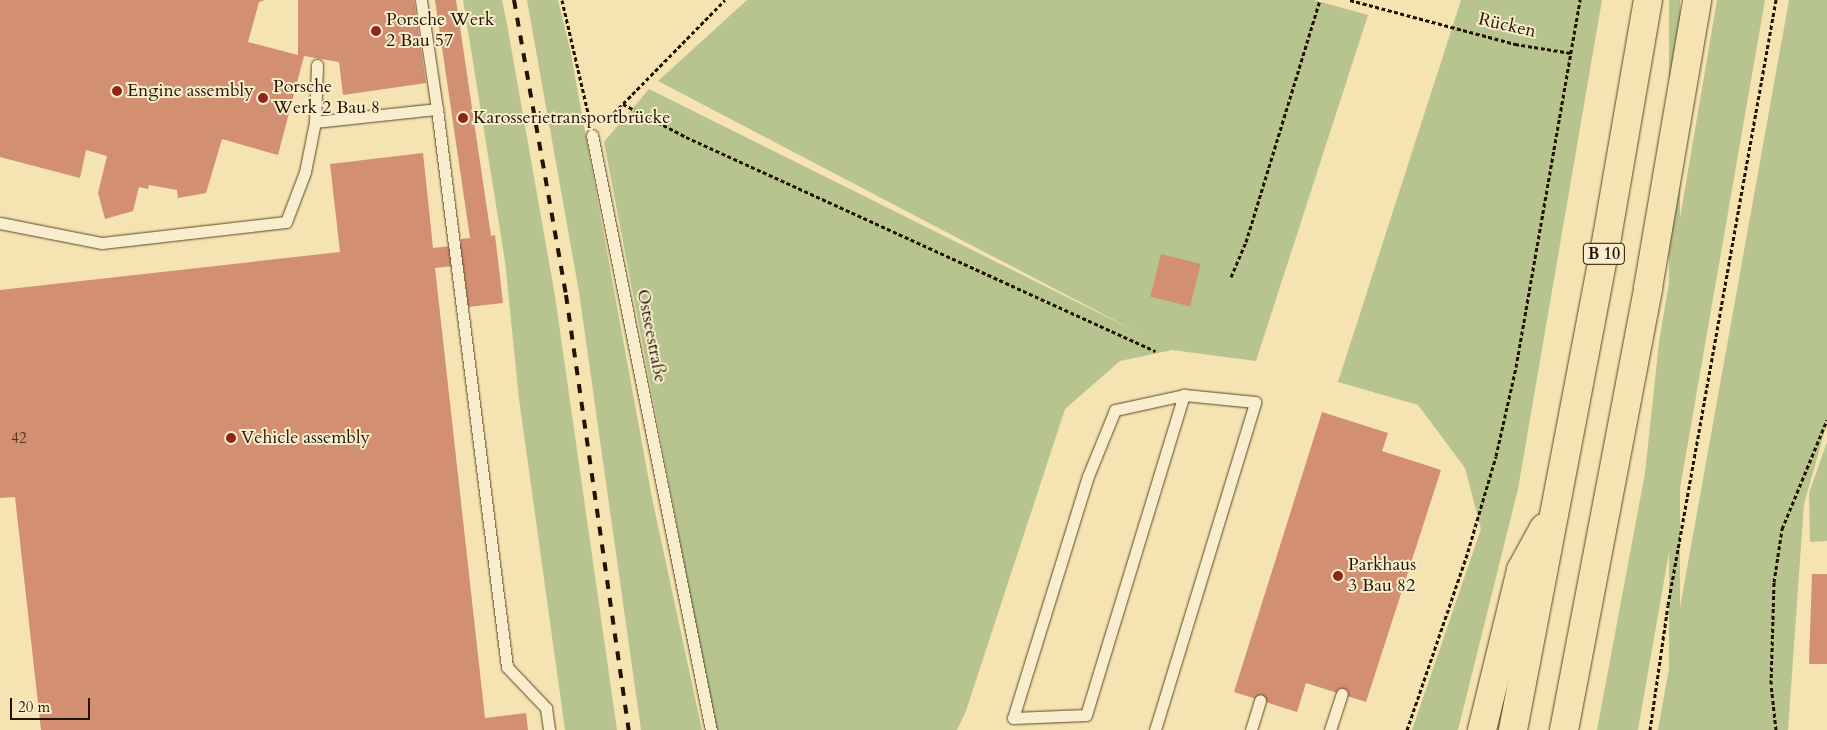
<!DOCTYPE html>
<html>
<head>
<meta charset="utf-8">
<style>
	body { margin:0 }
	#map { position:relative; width:1827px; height:730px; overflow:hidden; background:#f5e3b1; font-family:Cardo,serif }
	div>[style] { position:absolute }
	.green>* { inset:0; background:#b7c48f; transform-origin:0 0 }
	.building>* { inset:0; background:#d28f71; transform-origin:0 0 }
	.path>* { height:3px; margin-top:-1.5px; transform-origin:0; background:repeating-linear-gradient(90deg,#231200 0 4px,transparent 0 6.5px) }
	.roads { filter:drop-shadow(0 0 1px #58462c) drop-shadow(0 0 1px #58462c) }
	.service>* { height:11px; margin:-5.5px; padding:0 5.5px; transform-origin:5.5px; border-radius:5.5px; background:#f8edcc }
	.trunk>* { height:28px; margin:-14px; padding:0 14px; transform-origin:14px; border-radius:14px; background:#f5e3b1 }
	.rail>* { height:4px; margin-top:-2px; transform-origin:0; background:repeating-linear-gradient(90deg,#231200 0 9px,transparent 0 18px) }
	.dots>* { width:14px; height:14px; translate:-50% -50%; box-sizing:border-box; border:2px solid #f8edcc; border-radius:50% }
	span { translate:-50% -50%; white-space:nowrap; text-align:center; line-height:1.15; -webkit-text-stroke:4px #f8edcc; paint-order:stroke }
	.number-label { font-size:15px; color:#4f311c }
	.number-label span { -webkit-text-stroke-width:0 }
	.shield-label span { padding:1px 4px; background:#f8edcc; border:1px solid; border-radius:4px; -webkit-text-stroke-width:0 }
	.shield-label { font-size:16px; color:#231200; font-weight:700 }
	.poi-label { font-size:18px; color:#231200 }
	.left { translate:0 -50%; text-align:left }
	.street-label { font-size:18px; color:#231200 }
	.scale { position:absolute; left:10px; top:698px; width:80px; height:22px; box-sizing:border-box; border:2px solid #231200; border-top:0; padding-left:6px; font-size:15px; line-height:18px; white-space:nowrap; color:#231200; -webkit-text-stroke:4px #f8edcc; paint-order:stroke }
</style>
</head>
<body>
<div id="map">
	<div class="green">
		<div style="clip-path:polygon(463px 0,502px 0,507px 24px,555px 296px,617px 730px,565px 730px,519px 399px,505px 261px)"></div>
		<div style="clip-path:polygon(527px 0,558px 0,570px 49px,652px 498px,702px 730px,641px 730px,579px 292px)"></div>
		<div style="clip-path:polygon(747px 0,1314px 0,1368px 15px,1256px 361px,1172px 350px,1120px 361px,1065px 409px,966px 711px,957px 730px,716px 730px,604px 142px,649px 89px,1139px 333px,658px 81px)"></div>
		<div style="clip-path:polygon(1461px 0,1602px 0,1518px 489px,1458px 730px,1412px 730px,1481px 529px,1465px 468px,1418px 405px,1338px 382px)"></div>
		<div style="left:1669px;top:0;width:11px;height:743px"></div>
		<div style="clip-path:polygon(1717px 0,1765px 0,1638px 730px,1597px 730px,1645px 473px,1659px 342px)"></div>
		<div style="clip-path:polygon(1789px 0,1827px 0,1827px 423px,1804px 504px,1788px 730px,1658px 730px)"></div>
		<div style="clip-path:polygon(1827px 442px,1827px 541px,1810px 542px,1809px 493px)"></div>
	</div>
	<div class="building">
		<div style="clip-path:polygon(0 0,265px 0,259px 2px,248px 42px,298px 55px,298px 0,414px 0,426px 83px,343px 95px,339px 62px,304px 56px,278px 155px,222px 139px,206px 193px,178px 198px,177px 190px,149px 185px,148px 189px,139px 187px,133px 211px,105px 219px,98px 193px,107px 156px,86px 150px,80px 178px,0 157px)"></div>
		<div style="clip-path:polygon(435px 0,456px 0,491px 236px,495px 235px,503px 303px,468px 307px,463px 265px,435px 268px,485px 718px,526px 713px,528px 730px,41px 730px,15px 497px,0 498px,0 290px,340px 252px,330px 164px,423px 153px,433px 248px,461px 245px,461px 239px,470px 238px)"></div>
		<div style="left:1161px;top:254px;width:41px;height:44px;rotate:14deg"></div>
		<div style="clip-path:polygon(1322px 412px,1388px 433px,1382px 451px,1441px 470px,1366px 702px,1306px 683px,1297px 712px,1234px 692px)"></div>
		<div style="clip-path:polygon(1812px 574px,1827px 574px,1827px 664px,1809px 664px)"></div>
	</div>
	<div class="path">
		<div style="left:562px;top:0;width:120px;rotate:77deg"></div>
		<div style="left:1350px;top:0;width:171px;rotate:14.9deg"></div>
		<div style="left:1515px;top:44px;width:57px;rotate:9.1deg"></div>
		<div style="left:623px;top:104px;width:71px;rotate:27.6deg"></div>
		<div style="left:686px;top:137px;width:516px;rotate:24.53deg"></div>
		<div style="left:605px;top:122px;width:171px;rotate:-45.5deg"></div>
		<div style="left:1231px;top:277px;width:38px;rotate:-67deg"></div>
		<div style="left:1246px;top:242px;width:253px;rotate:-73deg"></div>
		<div style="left:1407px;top:730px;width:182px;rotate:-71.1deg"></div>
		<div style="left:1466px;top:558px;width:106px;rotate:-73.6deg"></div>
		<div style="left:1496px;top:456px;width:91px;rotate:-77.3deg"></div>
		<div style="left:1516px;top:367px;width:373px;rotate:-80.1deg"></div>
		<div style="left:1650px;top:730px;width:126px;rotate:-81.8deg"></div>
		<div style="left:1668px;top:605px;width:615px;rotate:-79.88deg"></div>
		<div style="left:1776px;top:730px;width:46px;rotate:-96.2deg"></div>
		<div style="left:1771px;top:684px;width:102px;rotate:-88.3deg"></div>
		<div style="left:1774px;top:582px;width:54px;rotate:-81.4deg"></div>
		<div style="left:1782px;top:529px;width:118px;rotate:-67.6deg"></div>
	</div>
	<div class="roads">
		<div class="service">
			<div style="left:437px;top:109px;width:562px;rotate:82.85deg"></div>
			<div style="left:507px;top:667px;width:57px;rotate:46.4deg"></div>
			<div style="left:546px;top:708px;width:22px;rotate:82deg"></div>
			<div style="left:315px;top:122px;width:123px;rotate:-6.1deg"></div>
			<div style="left:437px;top:109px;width:110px;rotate:-98.4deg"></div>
			<div style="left:592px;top:135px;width:607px;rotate:78.69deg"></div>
			<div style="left:0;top:223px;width:104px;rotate:11.1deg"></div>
			<div style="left:102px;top:243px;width:185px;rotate:-6.5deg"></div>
			<div style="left:286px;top:222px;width:53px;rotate:-69.2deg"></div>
			<div style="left:305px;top:172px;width:51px;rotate:-78.7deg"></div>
			<div style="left:315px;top:122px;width:57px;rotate:-88deg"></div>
			<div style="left:1155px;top:730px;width:343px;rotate:-73deg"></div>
			<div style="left:1255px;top:402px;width:71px;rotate:-174.4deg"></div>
			<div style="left:1184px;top:395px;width:71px;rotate:167.7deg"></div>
			<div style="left:1115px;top:410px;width:71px;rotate:112.2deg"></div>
			<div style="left:1088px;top:476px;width:253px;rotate:107.2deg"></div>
			<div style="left:1013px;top:718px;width:73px;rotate:-2.4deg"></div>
			<div style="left:1086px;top:715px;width:335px;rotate:-73deg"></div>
			<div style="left:1251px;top:730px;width:31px;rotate:-73deg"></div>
			<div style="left:1330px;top:730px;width:38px;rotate:-72deg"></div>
		</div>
		<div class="trunk">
			<div style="left:1482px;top:730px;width:165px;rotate:-76.3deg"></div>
			<div style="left:1521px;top:570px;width:48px;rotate:-61.3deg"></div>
			<div style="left:1513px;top:730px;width:502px;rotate:-79.21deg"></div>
			<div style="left:1607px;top:237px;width:241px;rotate:-80.2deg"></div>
			<div style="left:1564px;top:730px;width:450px;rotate:-79.2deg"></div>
			<div style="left:1648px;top:288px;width:292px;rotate:-80.3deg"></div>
		</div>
	</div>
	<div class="rail">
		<div style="left:514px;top:0;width:300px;rotate:80deg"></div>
		<div style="left:566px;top:295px;width:440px;rotate:81.8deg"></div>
	</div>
	<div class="dots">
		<div style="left:376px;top:31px;background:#8f2418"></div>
		<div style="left:117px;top:91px;background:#8f2418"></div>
		<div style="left:263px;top:98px;background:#8f2418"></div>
		<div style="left:463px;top:118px;background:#8f2418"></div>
		<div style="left:231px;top:438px;background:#8f2418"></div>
		<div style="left:1338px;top:576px;background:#8f2418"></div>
	</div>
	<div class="number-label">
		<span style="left:19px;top:439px">42</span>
	</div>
	<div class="shield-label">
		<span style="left:1604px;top:254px">B 10</span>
	</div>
	<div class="poi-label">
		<span class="left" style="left:386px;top:31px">Porsche Werk<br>2 Bau 57</span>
		<span class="left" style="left:273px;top:98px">Porsche<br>Werk 2 Bau 8</span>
		<span class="left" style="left:127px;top:91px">Engine assembly</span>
		<span class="left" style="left:473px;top:118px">Karosserietransportbrücke</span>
		<span class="left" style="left:241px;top:438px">Vehicle assembly</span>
		<span class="left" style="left:1348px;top:576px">Parkhaus<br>3 Bau 82</span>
	</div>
	<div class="street-label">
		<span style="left:1507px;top:26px;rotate:13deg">Rücken</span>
		<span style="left:651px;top:336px;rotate:79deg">Ostseestraße</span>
	</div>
	<div class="scale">20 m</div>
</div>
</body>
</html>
